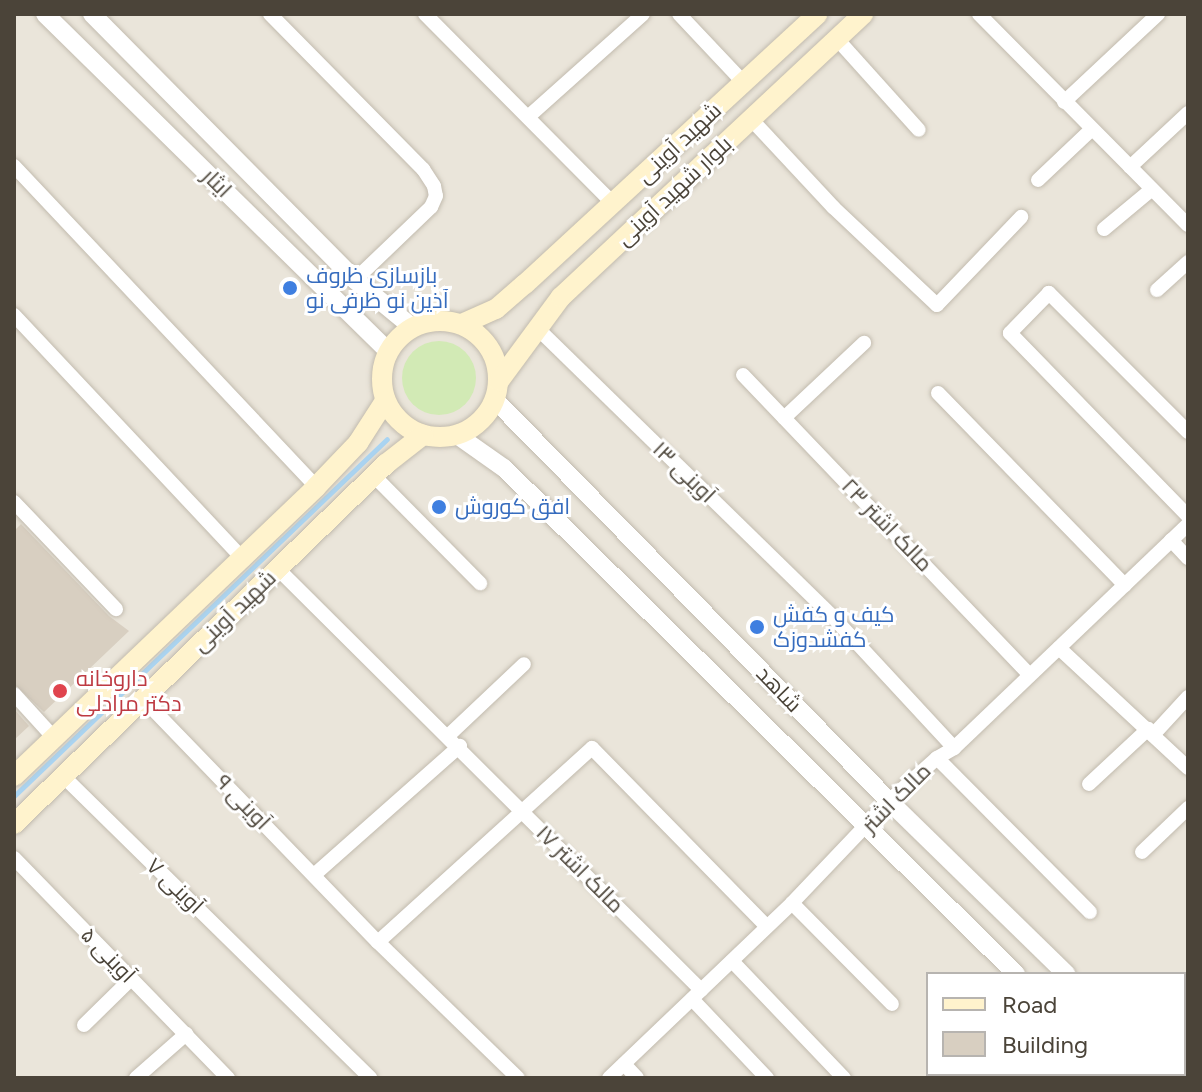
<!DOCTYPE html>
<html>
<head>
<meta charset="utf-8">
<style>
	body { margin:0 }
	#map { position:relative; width:1202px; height:1092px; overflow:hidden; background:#f6f3ec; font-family:Figtree,Cairo,sans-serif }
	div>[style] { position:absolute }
	.residential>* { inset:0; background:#eae5da }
	.green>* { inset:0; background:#d2eab5 }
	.round { border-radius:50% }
	.stream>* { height:5px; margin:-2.5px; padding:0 2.5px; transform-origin:2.5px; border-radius:2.5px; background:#a9d4f2 }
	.building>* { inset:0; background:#d8cfc1 }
	.roads { filter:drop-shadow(0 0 2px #c2bbae) drop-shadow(0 0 2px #c2bbae) }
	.minor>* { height:14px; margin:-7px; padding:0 7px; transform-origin:7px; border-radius:7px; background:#fff }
	.tertiary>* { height:18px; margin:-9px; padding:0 9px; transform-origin:9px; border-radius:9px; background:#fff }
	.secondary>* { height:20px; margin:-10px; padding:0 10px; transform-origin:10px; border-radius:10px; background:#fff3cd }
	.secondary>.ring { margin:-10px; padding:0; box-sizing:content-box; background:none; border:20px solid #fff3cd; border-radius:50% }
	.dots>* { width:22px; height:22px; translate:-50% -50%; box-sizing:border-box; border:4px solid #fff; border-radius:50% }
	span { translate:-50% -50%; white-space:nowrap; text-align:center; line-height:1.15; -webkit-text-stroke:6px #fff; paint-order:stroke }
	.street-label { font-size:22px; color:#4b4439 }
	.shop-label { font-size:22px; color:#366cbe }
	.left { translate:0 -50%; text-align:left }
	.health-label { font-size:22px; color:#be3a42 }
	.frame { position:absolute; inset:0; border:16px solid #4b4439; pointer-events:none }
	.legend { position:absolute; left:926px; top:972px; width:260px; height:104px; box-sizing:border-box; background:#fff; border:2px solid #b7b4b0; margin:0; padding:10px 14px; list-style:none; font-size:24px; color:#4b4439 }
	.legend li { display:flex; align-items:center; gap:16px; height:40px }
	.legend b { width:40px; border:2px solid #b7b4b0 }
</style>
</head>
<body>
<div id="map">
	<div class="residential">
		<div style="clip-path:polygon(evenodd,14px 14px,1188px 14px,1188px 1078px,14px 1078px,14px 14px,928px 974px,1184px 974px,1184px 1074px,928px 1074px,928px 974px)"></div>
	</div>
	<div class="green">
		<div class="round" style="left:402px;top:341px;width:74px;height:74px"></div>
	</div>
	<div class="stream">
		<div style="left:14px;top:796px;width:516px;rotate:-43.74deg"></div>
	</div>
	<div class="building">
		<div style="clip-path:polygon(21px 524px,109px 616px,129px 631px,44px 712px,14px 684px,14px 531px)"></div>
		<div style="clip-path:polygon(14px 709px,29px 726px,14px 740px)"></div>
	</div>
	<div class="roads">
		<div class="minor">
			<div style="left:270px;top:14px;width:218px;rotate:45.4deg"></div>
			<div style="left:423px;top:169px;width:20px;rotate:57deg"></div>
			<div style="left:434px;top:186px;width:10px;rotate:79deg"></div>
			<div style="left:436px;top:196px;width:12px;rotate:114deg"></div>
			<div style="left:431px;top:207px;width:105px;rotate:136.2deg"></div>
			<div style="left:425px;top:14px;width:267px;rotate:45.2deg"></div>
			<div style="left:679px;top:14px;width:95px;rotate:46.7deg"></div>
			<div style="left:979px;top:14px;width:297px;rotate:45.3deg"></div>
			<div style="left:837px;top:39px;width:122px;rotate:48deg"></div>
			<div style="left:1064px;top:102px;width:129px;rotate:-43.1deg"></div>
			<div style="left:528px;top:117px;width:154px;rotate:-41.8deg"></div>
			<div style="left:751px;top:119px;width:120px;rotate:47deg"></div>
			<div style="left:833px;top:207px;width:143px;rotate:43.3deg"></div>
			<div style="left:937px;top:305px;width:122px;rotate:-46.3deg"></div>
			<div style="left:14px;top:166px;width:441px;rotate:46.7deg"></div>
			<div style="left:1130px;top:167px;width:79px;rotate:-43deg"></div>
			<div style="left:1038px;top:180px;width:74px;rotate:-43.4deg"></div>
			<div style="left:1104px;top:229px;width:62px;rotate:-39.8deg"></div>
			<div style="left:1157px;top:290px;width:42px;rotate:-42.1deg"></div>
			<div style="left:14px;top:315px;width:336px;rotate:46.8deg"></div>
			<div style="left:537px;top:328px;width:411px;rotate:44.3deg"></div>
			<div style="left:831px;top:615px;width:181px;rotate:47.2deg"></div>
			<div style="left:743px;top:375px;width:415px;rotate:46.3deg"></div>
			<div style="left:938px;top:393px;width:268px;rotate:45.8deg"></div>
			<div style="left:784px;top:418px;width:110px;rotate:-43.2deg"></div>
			<div style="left:1188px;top:432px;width:197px;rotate:-135deg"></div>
			<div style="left:1049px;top:293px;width:56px;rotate:134.3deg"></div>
			<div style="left:1010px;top:333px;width:255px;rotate:45.8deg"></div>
			<div style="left:374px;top:476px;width:151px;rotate:45.3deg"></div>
			<div style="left:14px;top:502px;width:148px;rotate:46.4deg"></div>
			<div style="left:1171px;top:540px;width:25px;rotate:47deg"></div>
			<div style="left:278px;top:569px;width:597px;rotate:44.86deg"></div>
			<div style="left:1059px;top:648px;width:176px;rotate:42.9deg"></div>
			<div style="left:14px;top:694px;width:59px;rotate:47.7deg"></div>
			<div style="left:143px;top:699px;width:338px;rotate:46deg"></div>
			<div style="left:378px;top:942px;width:195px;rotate:44.2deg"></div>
			<div style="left:449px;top:735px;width:103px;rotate:-43.4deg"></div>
			<div style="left:1153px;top:735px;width:52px;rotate:-47.4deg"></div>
			<div style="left:937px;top:758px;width:217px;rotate:45.2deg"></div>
			<div style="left:63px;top:776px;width:431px;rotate:44.5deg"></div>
			<div style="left:1089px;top:784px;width:81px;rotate:-43deg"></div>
			<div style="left:1142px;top:852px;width:64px;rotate:-43.7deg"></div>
			<div style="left:14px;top:858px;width:307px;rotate:45.8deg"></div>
			<div style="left:314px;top:875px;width:195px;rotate:-41.5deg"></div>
			<div style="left:792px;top:903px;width:142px;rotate:45.3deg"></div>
			<div style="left:378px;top:942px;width:289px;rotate:-42.2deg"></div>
			<div style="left:592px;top:748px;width:250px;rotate:45.6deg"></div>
			<div style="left:732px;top:961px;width:162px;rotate:46.3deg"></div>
			<div style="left:692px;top:999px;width:109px;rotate:46.5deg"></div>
			<div style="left:84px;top:1025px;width:66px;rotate:-44.4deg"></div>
			<div style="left:624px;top:1064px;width:19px;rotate:47deg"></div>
			<div style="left:136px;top:1078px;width:67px;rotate:-41.3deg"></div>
			<div style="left:609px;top:1078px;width:253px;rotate:-43.7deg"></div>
			<div style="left:792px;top:903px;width:141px;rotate:-46.4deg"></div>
			<div style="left:889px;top:801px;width:64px;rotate:-41.9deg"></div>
			<div style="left:937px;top:758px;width:20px;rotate:-30deg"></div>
			<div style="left:954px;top:748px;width:324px;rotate:-43.7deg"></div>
		</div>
		<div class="tertiary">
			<div style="left:45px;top:14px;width:481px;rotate:44.5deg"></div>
			<div style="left:92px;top:14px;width:374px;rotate:45.3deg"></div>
			<div style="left:355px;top:280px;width:74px;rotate:39.5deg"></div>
			<div style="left:495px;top:400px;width:562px;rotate:45.5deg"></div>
			<div style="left:889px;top:801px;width:248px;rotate:44.3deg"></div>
			<div style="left:457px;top:435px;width:57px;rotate:35.1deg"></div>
			<div style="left:504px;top:468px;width:720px;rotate:44.66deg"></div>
			<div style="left:1120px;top:1074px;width:6px;rotate:45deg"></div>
			<div style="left:1168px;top:1074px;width:6px;rotate:39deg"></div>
		</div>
		<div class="secondary">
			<div class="ring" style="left:382px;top:321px;width:96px;height:96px"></div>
			<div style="left:462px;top:324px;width:37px;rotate:-24deg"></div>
			<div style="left:496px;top:309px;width:38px;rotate:-41deg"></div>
			<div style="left:525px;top:284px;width:398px;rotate:-42.7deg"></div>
			<div style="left:499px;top:381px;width:104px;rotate:-53.6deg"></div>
			<div style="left:561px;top:297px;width:414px;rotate:-43.1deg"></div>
			<div style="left:14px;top:776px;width:418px;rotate:-43.7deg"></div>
			<div style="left:316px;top:487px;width:61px;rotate:-46.3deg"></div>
			<div style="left:358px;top:443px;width:50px;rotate:-57.3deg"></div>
			<div style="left:14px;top:824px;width:518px;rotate:-44.06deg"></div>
			<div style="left:386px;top:464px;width:47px;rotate:-38.1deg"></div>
		</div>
	</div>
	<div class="dots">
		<div style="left:290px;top:288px;background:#3f7fe0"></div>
		<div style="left:439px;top:507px;background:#3f7fe0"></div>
		<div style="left:757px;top:627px;background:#3f7fe0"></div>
		<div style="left:60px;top:691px;background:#e0444e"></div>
	</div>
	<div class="street-label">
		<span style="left:679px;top:143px;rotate:-43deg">شهید آوینی</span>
		<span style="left:217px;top:183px;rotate:45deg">ایثار</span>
		<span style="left:674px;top:191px;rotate:-43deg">بلوار شهید آوینی</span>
		<span style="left:684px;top:472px;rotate:44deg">آوینی ۱۳</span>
		<span style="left:887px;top:525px;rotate:46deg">مالک اشتر ۲۳</span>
		<span style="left:234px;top:611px;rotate:-44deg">شهید آوینی</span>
		<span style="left:779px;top:689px;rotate:46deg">شاهد</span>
		<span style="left:896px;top:798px;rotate:-45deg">مالک اشتر</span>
		<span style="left:243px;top:802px;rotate:46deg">۹ آوینی</span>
		<span style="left:580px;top:869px;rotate:45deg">مالک اشتر ۱۷</span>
		<span style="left:175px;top:886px;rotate:44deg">۷ آوینی</span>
		<span style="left:108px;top:955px;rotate:46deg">۵ آوینی</span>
	</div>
	<div class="shop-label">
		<span class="left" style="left:306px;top:288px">بازسازی ظروف<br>آذین نو ظرفی نو</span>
		<span class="left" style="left:455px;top:507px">افق کوروش</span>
		<span class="left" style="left:773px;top:627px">کیف و کفش<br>کفشدوزک</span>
	</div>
	<div class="health-label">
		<span class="left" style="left:76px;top:691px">داروخانه<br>دکتر مرادلی</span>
	</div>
	<div class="frame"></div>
	<ul class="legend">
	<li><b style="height:10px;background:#fff3cd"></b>Road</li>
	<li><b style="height:22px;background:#d8cfc1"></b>Building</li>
	</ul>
</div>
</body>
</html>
